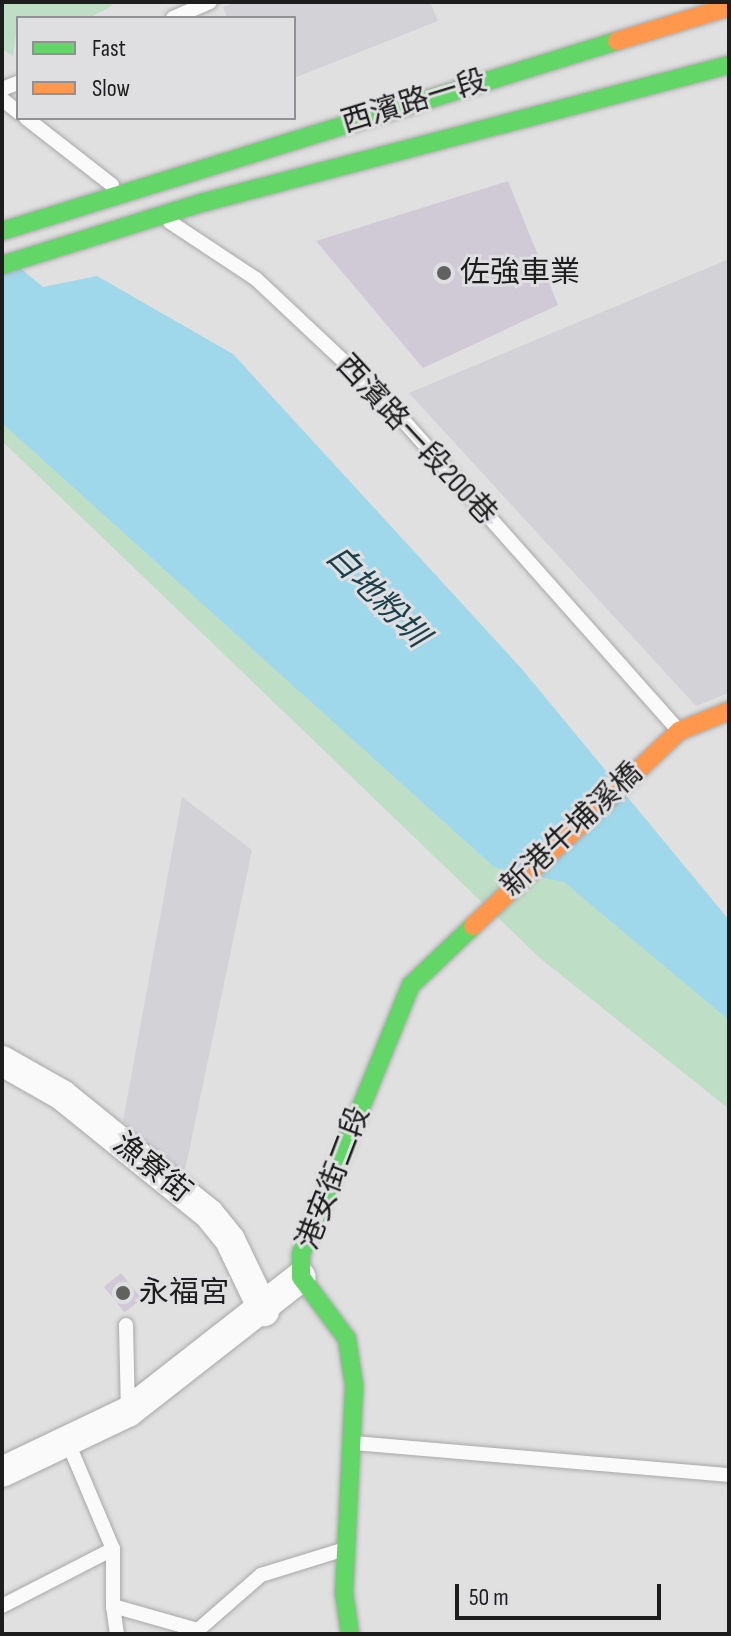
<!DOCTYPE html>
<html>
<head>
<meta charset="utf-8">
<style>
	body { margin:0 }
	#map { position:relative; width:731px; height:1636px; overflow:hidden; background:#e0e0e0; font-family:"Sofia Sans Condensed","Noto Sans TC",sans-serif }
	div>[style] { position:absolute }
	.built>* { inset:0; background:#d2d2d7 }
	.green>* { inset:0; background:#bedec6 }
	.water>* { inset:0; background:#9fd8ea }
	.building>* { inset:0; background:#d0cad6; transform-origin:0 0 }
	.roads { filter:drop-shadow(0 0 2px #a8a8a8) drop-shadow(0 0 2px #a8a8a8) }
	.lane>* { height:14px; margin:-7px; padding:0 7px; transform-origin:7px; border-radius:7px; background:#fafafa }
	.street>* { height:30px; margin:-15px; padding:0 15px; transform-origin:15px; border-radius:15px; background:#fafafa }
	.fast>* { height:18px; margin:-9px; padding:0 9px; transform-origin:9px; border-radius:9px; background:#63d668 }
	.slow>* { height:18px; margin:-9px; padding:0 9px; transform-origin:9px; border-radius:9px; background:#ff974d }
	.dots>* { width:22px; height:22px; translate:-50% -50%; box-sizing:border-box; border:4px solid #dfdfe1; border-radius:50% }
	span { translate:-50% -50%; white-space:nowrap; text-align:center; line-height:1.15; -webkit-text-stroke:6px #dfdfe1; paint-order:stroke }
	.street-label { font-size:30px; color:#1d1d1d }
	.poi-label { font-size:30px; color:#1d1d1d }
	.left { translate:0 -50%; text-align:left }
	.water-label { font-size:32px; color:#19404b; font-style:italic }
	.frame { position:absolute; inset:0; border:4px solid #1d1d1d; pointer-events:none }
	.legend { position:absolute; left:16px; top:16px; width:280px; height:104px; box-sizing:border-box; background:#dfdfe1; border:2px solid #919193; margin:0; padding:10px 14px; list-style:none; font-size:24px; color:#1d1d1d }
	.legend li { display:flex; align-items:center; gap:16px; height:40px }
	.legend b { width:40px; border:2px solid #919193 }
	.scale { position:absolute; left:455px; top:1584px; width:206px; height:36px; box-sizing:border-box; border:4px solid #1d1d1d; border-top:0; padding-left:10px; font-size:24px; line-height:28px; white-space:nowrap; color:#1d1d1d; -webkit-text-stroke:6px #dfdfe1; paint-order:stroke }
</style>
</head>
<body>
<div id="map">
	<div class="built">
		<div style="clip-path:polygon(237px 2px,430px 2px,438px 21px,294px 78px,294px 18px,227px 18px,223px 7px)"></div>
		<div style="clip-path:polygon(729px 259px,729px 693px,696px 706px,409px 393px)"></div>
		<div style="clip-path:polygon(182px 797px,252px 850px,184px 1175px,123px 1121px)"></div>
	</div>
	<div class="green">
		<div style="clip-path:polygon(2px 2px,110px 2px,112px 6px,89px 18px,18px 18px,13px 56px,2px 49px)"></div>
		<div style="clip-path:polygon(2px 284px,729px 967px,729px 1109px,541px 959px,2px 441px)"></div>
	</div>
	<div class="water">
		<div style="clip-path:polygon(2px 253px,43px 287px,97px 276px,233px 354px,521px 668px,729px 920px,729px 1020px,564px 882px,494px 867px,2px 423px)"></div>
	</div>
	<div class="building">
		<div style="clip-path:polygon(508px 181px,558px 305px,423px 368px,316px 241px)"></div>
		<div style="left:121px;top:1273px;width:33px;height:22px;rotate:51deg"></div>
	</div>
	<div class="roads">
		<div class="lane">
			<div style="left:173px;top:18px;width:40px;rotate:-23.4deg"></div>
			<div style="left:2px;top:89px;width:17px;rotate:-21deg"></div>
			<div style="left:2px;top:99px;width:21px;rotate:39deg"></div>
			<div style="left:26px;top:118px;width:109px;rotate:37.9deg"></div>
			<div style="left:170px;top:222px;width:103px;rotate:33.5deg"></div>
			<div style="left:256px;top:279px;width:178px;rotate:43.2deg"></div>
			<div style="left:386px;top:401px;width:437px;rotate:48.4deg"></div>
			<div style="left:126px;top:1325px;width:87px;rotate:88.7deg"></div>
			<div style="left:355px;top:1443px;width:375px;rotate:4.9deg"></div>
			<div style="left:69px;top:1445px;width:113px;rotate:67.1deg"></div>
			<div style="left:113px;top:1549px;width:57px;rotate:90deg"></div>
			<div style="left:113px;top:1606px;width:88px;rotate:15.8deg"></div>
			<div style="left:198px;top:1630px;width:84px;rotate:-41.1deg"></div>
			<div style="left:261px;top:1575px;width:85px;rotate:-17.2deg"></div>
			<div style="left:2px;top:1606px;width:125px;rotate:-27.2deg"></div>
			<div style="left:113px;top:1606px;width:28px;rotate:82deg"></div>
		</div>
		<div class="street">
			<div style="left:2px;top:1061px;width:69px;rotate:29.5deg"></div>
			<div style="left:62px;top:1095px;width:189px;rotate:39deg"></div>
			<div style="left:209px;top:1214px;width:33px;rotate:51deg"></div>
			<div style="left:230px;top:1240px;width:79px;rotate:64.4deg"></div>
			<div style="left:2px;top:1472px;width:140px;rotate:-25.5deg"></div>
			<div style="left:128px;top:1412px;width:219px;rotate:-38deg"></div>
		</div>
		<div class="fast">
			<div style="left:2px;top:231px;width:644px;rotate:-17.17deg"></div>
			<div style="left:2px;top:265px;width:208px;rotate:-17.3deg"></div>
			<div style="left:201px;top:203px;width:546px;rotate:-14.65deg"></div>
			<div style="left:350px;top:1634px;width:41px;rotate:-98.3deg"></div>
			<div style="left:344px;top:1593px;width:208px;rotate:-87.2deg"></div>
			<div style="left:354px;top:1385px;width:47px;rotate:-98.7deg"></div>
			<div style="left:347px;top:1339px;width:77px;rotate:-126.6deg"></div>
			<div style="left:301px;top:1277px;width:23px;rotate:-90deg"></div>
			<div style="left:301px;top:1254px;width:291px;rotate:-67.8deg"></div>
			<div style="left:411px;top:985px;width:86px;rotate:-43.6deg"></div>
		</div>
		<div class="slow">
			<div style="left:617px;top:41px;width:117px;rotate:-16.9deg"></div>
			<div style="left:473px;top:926px;width:284px;rotate:-43.4deg"></div>
			<div style="left:679px;top:731px;width:54px;rotate:-21.8deg"></div>
		</div>
	</div>
	<div class="dots">
		<div style="left:444px;top:273px;background:#616161"></div>
		<div style="left:123px;top:1293px;background:#616161"></div>
	</div>
	<div class="street-label">
		<span style="left:414px;top:102px;rotate:-17deg">西濱路一段</span>
		<span style="left:416px;top:440px;rotate:47deg">西濱路一段200巷</span>
		<span style="left:572px;top:830px;rotate:-43deg">新港牛埔溪橋</span>
		<span style="left:152px;top:1168px;rotate:39deg">漁寮街</span>
		<span style="left:334px;top:1178px;rotate:-69deg">港安街二段</span>
	</div>
	<div class="poi-label">
		<span class="left" style="left:460px;top:273px">佐強車業</span>
		<span class="left" style="left:139px;top:1293px">永福宮</span>
	</div>
	<div class="water-label">
		<span style="left:376px;top:597px;rotate:45deg">白地粉圳</span>
	</div>
	<div class="frame"></div>
	<ul class="legend">
	<li><b style="height:10px;background:#63d668"></b>Fast</li>
	<li><b style="height:10px;background:#ff974d"></b>Slow</li>
	</ul>
	<div class="scale">50 m</div>
</div>
</body>
</html>
